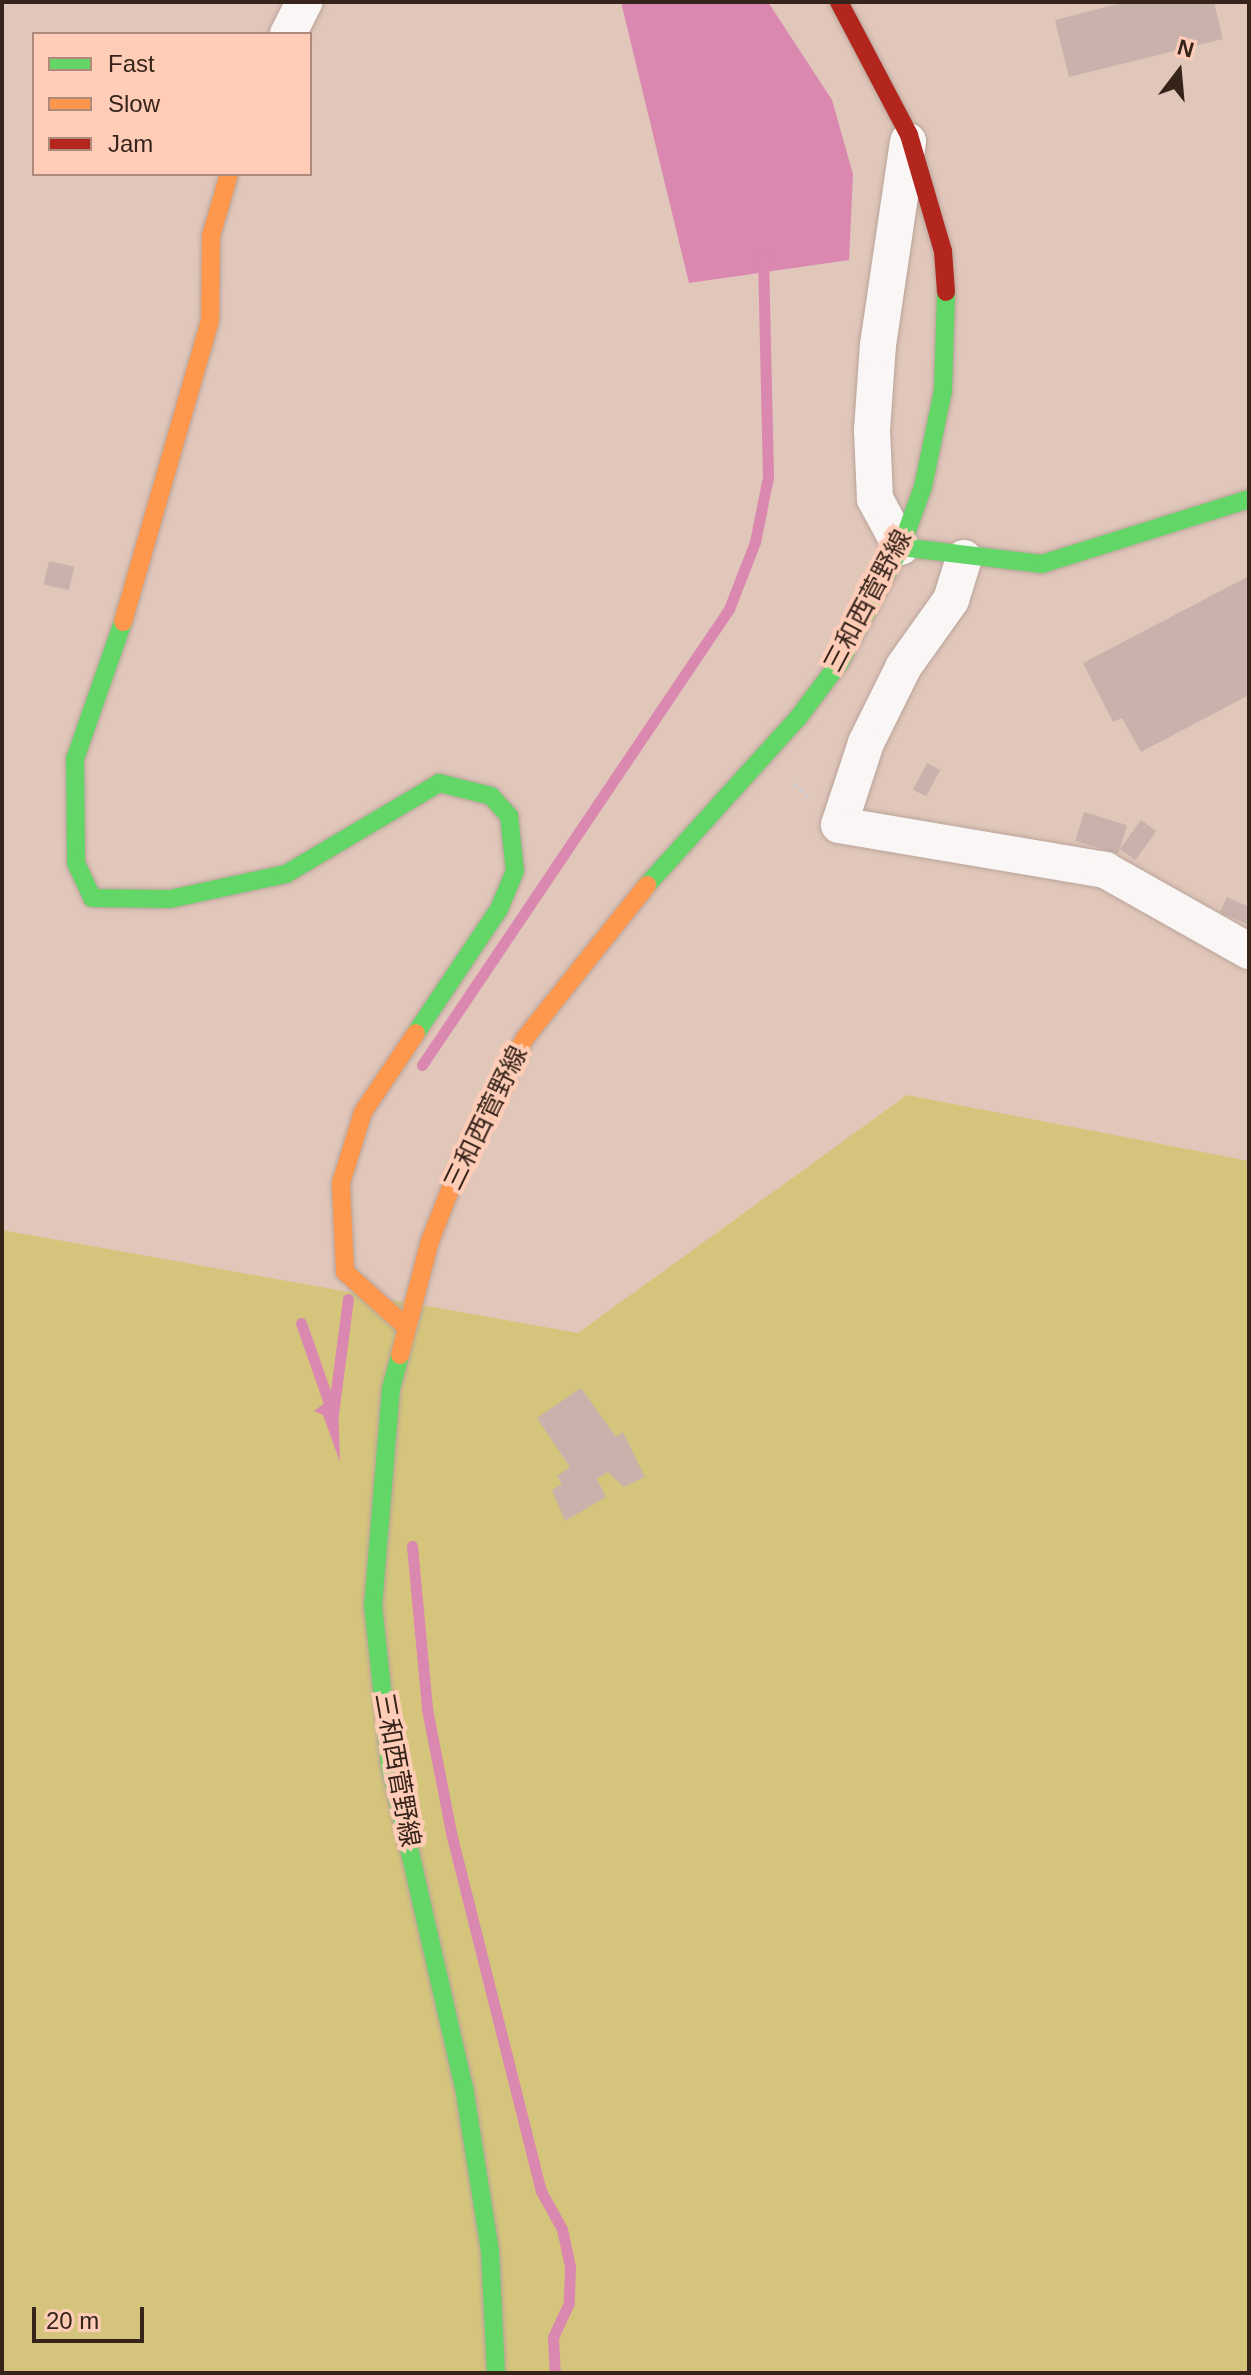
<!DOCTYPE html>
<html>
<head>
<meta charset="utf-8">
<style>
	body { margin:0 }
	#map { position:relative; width:1251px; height:2375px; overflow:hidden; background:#e1c6ba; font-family:Helvetica,"Noto Sans JP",sans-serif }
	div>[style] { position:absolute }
	.green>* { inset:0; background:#d5c57c }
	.water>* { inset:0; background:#da88b0 }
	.stream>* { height:11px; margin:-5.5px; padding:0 5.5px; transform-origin:5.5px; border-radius:5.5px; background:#da88b0 }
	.building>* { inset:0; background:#c8b2ab; transform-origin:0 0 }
	.path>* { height:5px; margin-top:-2.5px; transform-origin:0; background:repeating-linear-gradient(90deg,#d4ccc8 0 4px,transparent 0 8px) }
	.roads { filter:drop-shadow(0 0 2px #b9a49a) drop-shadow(0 0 2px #b9a49a) }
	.street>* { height:36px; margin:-18px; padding:0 18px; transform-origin:18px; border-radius:18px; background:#faf6f5 }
	.fast>* { height:18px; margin:-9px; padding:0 9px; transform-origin:9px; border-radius:9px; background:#63d668 }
	.slow>* { height:18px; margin:-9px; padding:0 9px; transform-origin:9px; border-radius:9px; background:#ff974d }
	.jam>* { height:18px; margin:-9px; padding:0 9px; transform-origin:9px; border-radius:9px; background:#b3261e }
	span { translate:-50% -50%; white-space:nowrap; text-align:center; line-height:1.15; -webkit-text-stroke:8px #ffcdb7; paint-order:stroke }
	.street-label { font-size:26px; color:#36241b }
	.frame { position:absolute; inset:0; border:4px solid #36241b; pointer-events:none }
	.legend { position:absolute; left:32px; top:32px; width:280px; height:144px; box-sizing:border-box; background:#ffcdb7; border:2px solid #af8979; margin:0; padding:10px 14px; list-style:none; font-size:24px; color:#36241b }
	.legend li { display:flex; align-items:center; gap:16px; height:40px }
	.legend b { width:40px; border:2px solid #af8979 }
	.north { position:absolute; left:1139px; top:32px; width:80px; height:80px; -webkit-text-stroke:6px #ffcdb7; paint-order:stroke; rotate:16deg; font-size:22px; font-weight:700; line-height:32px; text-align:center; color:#36241b }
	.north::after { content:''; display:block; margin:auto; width:28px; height:36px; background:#36241b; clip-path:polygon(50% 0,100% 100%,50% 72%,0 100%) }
	.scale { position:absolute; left:32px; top:2307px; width:112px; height:36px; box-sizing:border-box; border:4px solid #36241b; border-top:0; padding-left:10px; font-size:24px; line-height:28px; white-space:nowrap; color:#36241b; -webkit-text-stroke:6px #ffcdb7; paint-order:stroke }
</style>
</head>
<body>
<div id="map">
	<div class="green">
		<div style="clip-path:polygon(907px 1095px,1249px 1161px,1249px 2373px,2px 2373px,2px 1230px,578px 1333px)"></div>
	</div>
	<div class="water">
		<div style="clip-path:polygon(621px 2px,768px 2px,832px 100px,853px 174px,849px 260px,689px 283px)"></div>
		<div style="clip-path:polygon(329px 1400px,338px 1401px,340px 1462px,323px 1415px,314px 1411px)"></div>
	</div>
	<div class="stream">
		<div style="left:422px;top:1065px;width:550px;rotate:-56.05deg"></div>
		<div style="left:729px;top:609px;width:72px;rotate:-68.8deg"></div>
		<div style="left:755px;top:542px;width:66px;rotate:-78.7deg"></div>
		<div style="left:768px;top:477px;width:219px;rotate:-91.3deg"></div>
		<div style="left:301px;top:1323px;width:88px;rotate:70.7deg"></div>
		<div style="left:333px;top:1414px;width:116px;rotate:-82.6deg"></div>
		<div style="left:412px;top:1546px;width:164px;rotate:84.7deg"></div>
		<div style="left:427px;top:1709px;width:126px;rotate:79deg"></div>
		<div style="left:451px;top:1833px;width:369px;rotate:75.9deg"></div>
		<div style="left:541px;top:2191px;width:43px;rotate:61.1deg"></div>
		<div style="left:562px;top:2229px;width:39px;rotate:78deg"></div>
		<div style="left:570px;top:2267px;width:36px;rotate:92deg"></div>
		<div style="left:569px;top:2303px;width:38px;rotate:115deg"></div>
		<div style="left:553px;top:2338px;width:35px;rotate:87deg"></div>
	</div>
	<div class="building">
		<div style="clip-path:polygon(1125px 2px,1214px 2px,1223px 39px,1069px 77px,1055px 20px)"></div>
		<div style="left:49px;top:561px;width:26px;height:24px;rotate:13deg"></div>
		<div style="clip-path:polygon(1249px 576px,1249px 695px,1141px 752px,1122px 718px,1113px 722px,1083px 663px)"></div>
		<div style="left:927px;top:763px;width:15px;height:30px;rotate:28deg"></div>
		<div style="left:1084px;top:812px;width:45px;height:30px;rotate:17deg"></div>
		<div style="left:1141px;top:820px;width:19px;height:36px;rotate:36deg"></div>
		<div style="clip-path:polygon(1227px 897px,1249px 907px,1249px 925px,1220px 912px)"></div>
		<div style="clip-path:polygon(581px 1388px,616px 1437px,623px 1432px,645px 1477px,624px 1487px,608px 1472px,597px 1479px,606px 1497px,565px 1521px,552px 1490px,562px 1484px,557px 1476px,570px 1467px,537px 1418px)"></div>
	</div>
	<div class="path">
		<div style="left:794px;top:783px;width:22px;rotate:43deg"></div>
	</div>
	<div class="roads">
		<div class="street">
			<div style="left:288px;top:34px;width:36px;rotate:-63deg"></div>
			<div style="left:901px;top:547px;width:55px;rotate:-118.4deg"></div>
			<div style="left:875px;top:499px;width:69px;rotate:-92.5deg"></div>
			<div style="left:872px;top:430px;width:85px;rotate:-86deg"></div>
			<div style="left:878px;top:345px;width:206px;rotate:-81.6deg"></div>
			<div style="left:964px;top:558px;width:44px;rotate:107.2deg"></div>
			<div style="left:951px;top:600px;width:81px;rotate:125.5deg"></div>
			<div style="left:904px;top:666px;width:86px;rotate:116.3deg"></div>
			<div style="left:866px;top:743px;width:86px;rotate:108.2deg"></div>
			<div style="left:839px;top:825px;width:270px;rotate:9.6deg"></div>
			<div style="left:1105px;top:870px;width:165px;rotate:29.4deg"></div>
		</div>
		<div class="fast">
			<div style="left:901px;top:547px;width:142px;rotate:6.9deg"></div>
			<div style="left:1042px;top:564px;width:217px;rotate:-17.4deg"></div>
			<div style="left:123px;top:622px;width:145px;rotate:109.3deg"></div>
			<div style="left:75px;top:759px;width:104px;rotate:89.4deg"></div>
			<div style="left:76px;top:863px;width:38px;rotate:65deg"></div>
			<div style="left:92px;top:898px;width:78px;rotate:0.7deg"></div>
			<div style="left:170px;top:899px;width:119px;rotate:-12.2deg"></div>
			<div style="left:286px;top:874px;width:178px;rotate:-30.7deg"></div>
			<div style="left:439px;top:783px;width:54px;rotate:14deg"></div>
			<div style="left:491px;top:796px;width:27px;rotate:48deg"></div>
			<div style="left:509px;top:816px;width:55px;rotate:83.8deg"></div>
			<div style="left:515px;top:871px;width:41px;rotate:112.8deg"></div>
			<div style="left:499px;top:909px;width:149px;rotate:123.8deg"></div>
			<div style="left:647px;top:885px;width:225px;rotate:-47.9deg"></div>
			<div style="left:798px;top:718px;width:70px;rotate:-53.1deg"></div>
			<div style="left:840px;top:662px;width:130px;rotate:-62.1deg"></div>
			<div style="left:901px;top:547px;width:64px;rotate:-69.9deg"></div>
			<div style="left:923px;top:487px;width:99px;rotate:-78.3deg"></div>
			<div style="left:943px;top:390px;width:98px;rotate:-88.2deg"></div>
			<div style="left:400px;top:1355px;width:34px;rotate:105deg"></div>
			<div style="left:391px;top:1388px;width:218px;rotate:94.7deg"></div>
			<div style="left:373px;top:1605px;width:161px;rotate:83.9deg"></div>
			<div style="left:390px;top:1765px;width:330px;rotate:77.1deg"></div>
			<div style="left:464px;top:2087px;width:166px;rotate:81deg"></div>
			<div style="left:490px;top:2251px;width:122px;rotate:87.2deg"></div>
		</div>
		<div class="slow">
			<div style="left:123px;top:622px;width:314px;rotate:-73.9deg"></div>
			<div style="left:210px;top:320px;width:84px;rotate:-89.3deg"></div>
			<div style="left:211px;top:236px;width:65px;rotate:-73.8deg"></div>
			<div style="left:403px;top:1324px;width:78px;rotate:-138.1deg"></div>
			<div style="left:345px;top:1272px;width:89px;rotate:-92.6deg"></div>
			<div style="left:341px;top:1183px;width:74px;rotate:-72.8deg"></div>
			<div style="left:363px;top:1112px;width:95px;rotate:-56.1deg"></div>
			<div style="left:400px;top:1355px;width:118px;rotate:-75.3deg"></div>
			<div style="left:430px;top:1241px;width:74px;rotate:-68.6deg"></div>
			<div style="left:457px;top:1172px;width:150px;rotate:-63.1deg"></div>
			<div style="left:525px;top:1038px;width:196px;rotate:-51.4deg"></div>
		</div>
		<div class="jam">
			<div style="left:839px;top:2px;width:150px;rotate:62.2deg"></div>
			<div style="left:909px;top:135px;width:121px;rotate:73.7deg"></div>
			<div style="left:943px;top:251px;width:41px;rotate:85.8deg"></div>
		</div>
	</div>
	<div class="street-label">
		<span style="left:868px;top:601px;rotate:-62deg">三和西菅野線</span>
		<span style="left:486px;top:1118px;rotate:-64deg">三和西菅野線</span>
		<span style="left:397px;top:1770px;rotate:80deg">三和西菅野線</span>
	</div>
	<div class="frame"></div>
	<ul class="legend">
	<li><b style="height:10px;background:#63d668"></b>Fast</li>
	<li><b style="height:10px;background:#ff974d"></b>Slow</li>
	<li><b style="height:10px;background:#b3261e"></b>Jam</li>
	</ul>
	<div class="north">N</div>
	<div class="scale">20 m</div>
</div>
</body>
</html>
